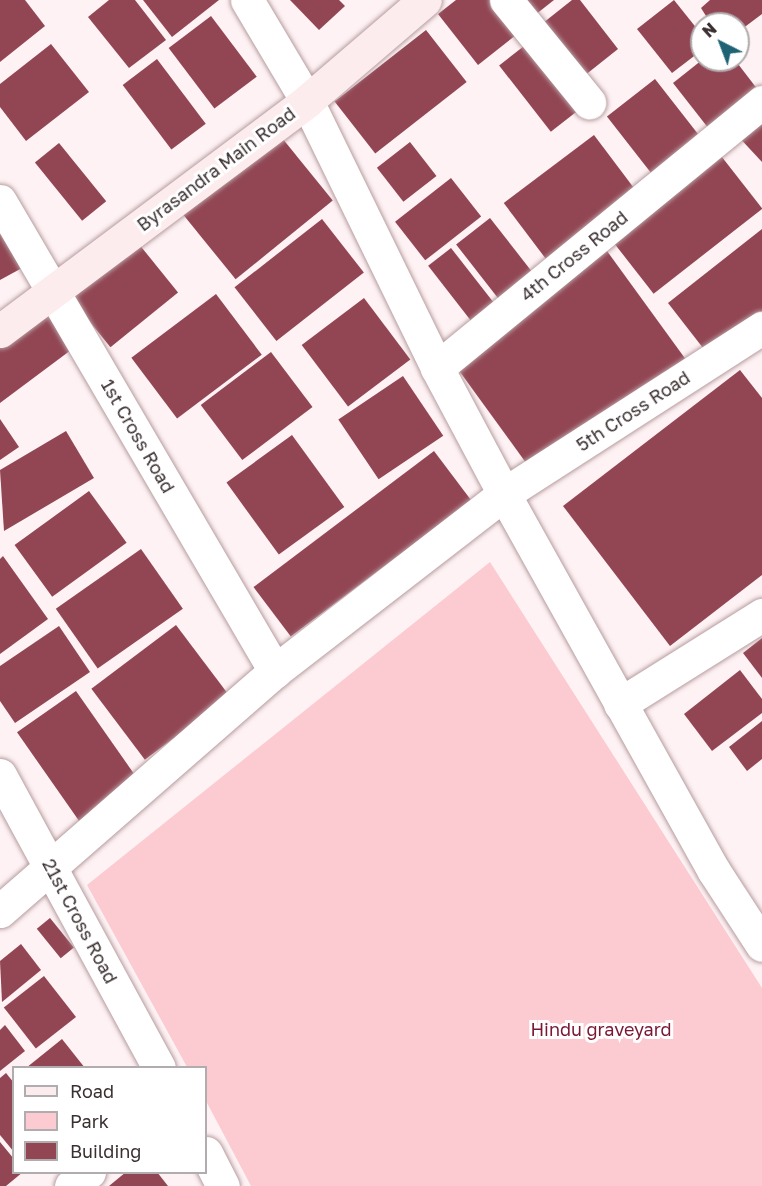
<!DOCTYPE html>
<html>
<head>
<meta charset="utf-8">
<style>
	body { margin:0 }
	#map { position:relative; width:762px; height:1186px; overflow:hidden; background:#fef2f4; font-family:"Golos Text",sans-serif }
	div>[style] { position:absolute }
	.green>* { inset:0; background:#fccbd1 }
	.building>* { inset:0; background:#924654; transform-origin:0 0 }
	.roads { filter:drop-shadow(0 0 2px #b69c9f) drop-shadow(0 0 2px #b69c9f) }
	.street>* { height:33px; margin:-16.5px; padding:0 16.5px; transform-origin:16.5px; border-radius:16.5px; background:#fff }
	.secondary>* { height:33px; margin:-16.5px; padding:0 16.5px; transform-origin:16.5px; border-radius:16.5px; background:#fdecee }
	span { translate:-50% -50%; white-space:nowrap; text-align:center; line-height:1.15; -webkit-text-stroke:6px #fff; paint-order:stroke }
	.street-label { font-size:18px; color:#3b3031 }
	.park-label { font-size:18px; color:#7a1734 }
	.legend { position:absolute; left:12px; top:1066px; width:195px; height:108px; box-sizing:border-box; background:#fff; border:2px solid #b1acad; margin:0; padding:8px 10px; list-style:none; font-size:18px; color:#3b3031 }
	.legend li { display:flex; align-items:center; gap:12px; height:30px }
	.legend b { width:30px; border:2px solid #b1acad }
	.north { position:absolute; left:690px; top:12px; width:60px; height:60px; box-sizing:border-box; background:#fff; border:2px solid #b1acad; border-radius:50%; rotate:318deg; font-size:16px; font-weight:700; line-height:24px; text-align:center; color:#3b3031 }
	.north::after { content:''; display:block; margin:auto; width:21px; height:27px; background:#1e6274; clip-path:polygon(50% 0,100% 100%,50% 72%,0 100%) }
</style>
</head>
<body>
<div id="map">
	<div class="green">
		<div style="clip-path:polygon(490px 562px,762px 988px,762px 1186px,251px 1186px,206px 1101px,206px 1068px,187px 1067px,87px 885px)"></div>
	</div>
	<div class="building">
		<div style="clip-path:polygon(0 0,25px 0,45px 26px,0 62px)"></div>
		<div style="clip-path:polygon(109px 0,135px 0,166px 40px,129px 68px,88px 17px)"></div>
		<div style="clip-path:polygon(143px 0,219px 0,172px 37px)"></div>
		<div style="clip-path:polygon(290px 0,339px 0,345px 6px,319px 30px)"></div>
		<div style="clip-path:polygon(456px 0,497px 0,521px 31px,478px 65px,438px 14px)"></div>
		<div style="clip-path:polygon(524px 0,554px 0,535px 15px)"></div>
		<div style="clip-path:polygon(572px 0,580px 0,618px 49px,579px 80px,538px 27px)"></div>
		<div style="clip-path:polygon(674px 0,702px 35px,702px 50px,672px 73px,637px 29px)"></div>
		<div style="clip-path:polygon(710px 0,762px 0,762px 14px,738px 32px,738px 24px,711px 24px,701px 8px)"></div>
		<div style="left:211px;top:16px;width:76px;height:53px;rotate:53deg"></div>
		<div style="left:426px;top:30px;width:66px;height:116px;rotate:52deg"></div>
		<div style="left:533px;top:39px;width:84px;height:43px;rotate:52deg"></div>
		<div style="clip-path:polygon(51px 44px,89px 92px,26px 141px,0 107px,0 84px)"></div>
		<div style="left:157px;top:59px;width:81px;height:43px;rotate:53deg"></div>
		<div style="clip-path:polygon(702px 60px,735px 60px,758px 90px,709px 129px,673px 83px)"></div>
		<div style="left:655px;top:79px;width:80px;height:61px;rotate:52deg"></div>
		<div style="clip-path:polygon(762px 108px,762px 162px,735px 133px)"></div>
		<div style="left:278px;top:133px;width:87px;height:125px;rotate:51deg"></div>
		<div style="left:594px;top:135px;width:76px;height:113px;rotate:53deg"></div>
		<div style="left:410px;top:142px;width:43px;height:42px;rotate:52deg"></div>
		<div style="left:59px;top:143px;width:75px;height:31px;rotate:51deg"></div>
		<div style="left:718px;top:152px;width:72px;height:138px;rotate:52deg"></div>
		<div style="left:451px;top:178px;width:49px;height:71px;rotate:52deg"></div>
		<div style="left:490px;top:218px;width:71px;height:43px;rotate:52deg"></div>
		<div style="left:322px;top:219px;width:68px;height:111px;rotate:52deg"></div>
		<div style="clip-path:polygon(0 228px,22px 268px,0 280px)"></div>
		<div style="clip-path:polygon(762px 229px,762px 317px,710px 357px,668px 303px)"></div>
		<div style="left:134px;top:238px;width:70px;height:87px;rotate:51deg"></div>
		<div style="left:451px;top:248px;width:73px;height:29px;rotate:52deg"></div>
		<div style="left:607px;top:251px;width:135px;height:190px;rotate:54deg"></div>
		<div style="left:216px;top:294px;width:76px;height:106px;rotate:53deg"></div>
		<div style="left:364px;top:298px;width:77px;height:78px;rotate:53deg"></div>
		<div style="clip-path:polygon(44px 306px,75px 347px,0 403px,0 339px)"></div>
		<div style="left:271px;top:352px;width:69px;height:88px;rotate:53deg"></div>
		<div style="clip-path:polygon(740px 370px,762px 398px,762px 575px,670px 646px,563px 506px)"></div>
		<div style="left:403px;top:376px;width:72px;height:78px;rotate:56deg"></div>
		<div style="clip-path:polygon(0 419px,19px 447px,0 460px)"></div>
		<div style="clip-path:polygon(66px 431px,94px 478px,4px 531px,0 470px)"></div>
		<div style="left:292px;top:435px;width:89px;height:81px;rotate:54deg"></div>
		<div style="left:434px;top:451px;width:62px;height:226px;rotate:53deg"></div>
		<div style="left:89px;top:491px;width:64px;height:92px;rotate:54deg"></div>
		<div style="left:141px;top:549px;width:73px;height:104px;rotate:55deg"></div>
		<div style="clip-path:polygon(3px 556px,48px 619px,0 654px,0 559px)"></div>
		<div style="left:176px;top:625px;width:89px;height:106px;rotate:53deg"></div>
		<div style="clip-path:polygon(59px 626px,90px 672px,15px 723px,0 701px,0 666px)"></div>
		<div style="clip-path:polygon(762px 638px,762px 678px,743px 653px)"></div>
		<div style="clip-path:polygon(740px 670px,762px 699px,762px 713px,712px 751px,684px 714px)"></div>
		<div style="left:76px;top:691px;width:108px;height:72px;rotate:55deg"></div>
		<div style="clip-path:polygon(762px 721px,762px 759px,747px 771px,729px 747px)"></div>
		<div style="left:50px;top:918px;width:38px;height:17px;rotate:51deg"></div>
		<div style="clip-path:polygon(21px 944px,41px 970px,2px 1002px,0 961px)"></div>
		<div style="left:44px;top:976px;width:52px;height:51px;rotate:52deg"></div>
		<div style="clip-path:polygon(5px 1025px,25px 1051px,0 1071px,0 1030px)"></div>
		<div style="clip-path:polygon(62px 1039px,85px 1068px,26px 1068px)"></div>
		<div style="clip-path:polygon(6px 1073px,14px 1083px,14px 1152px,0 1135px,0 1078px)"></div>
		<div style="clip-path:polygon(0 1142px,14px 1159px,14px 1172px,23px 1172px,6px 1186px,0 1186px)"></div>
		<div style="clip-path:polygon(126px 1172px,157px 1172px,168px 1186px,109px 1186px)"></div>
	</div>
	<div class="roads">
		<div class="street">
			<div style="left:247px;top:0;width:117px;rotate:59.3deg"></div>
			<div style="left:307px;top:101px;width:297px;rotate:64deg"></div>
			<div style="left:437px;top:368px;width:143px;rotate:62deg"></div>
			<div style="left:504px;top:494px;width:432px;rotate:60.9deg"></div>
			<div style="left:714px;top:871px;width:88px;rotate:57deg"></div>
			<div style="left:506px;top:0;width:132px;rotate:50.9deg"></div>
			<div style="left:0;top:201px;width:545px;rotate:59.67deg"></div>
			<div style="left:437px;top:368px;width:420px;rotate:-39.3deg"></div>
			<div style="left:620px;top:704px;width:168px;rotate:-32.1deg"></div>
			<div style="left:0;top:775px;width:333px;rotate:61.5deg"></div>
			<div style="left:0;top:911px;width:365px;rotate:-41.1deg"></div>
			<div style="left:275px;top:671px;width:289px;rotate:-37.7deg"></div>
			<div style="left:504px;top:494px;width:307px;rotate:-32.8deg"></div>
			<div style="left:206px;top:1153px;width:37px;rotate:63deg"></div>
			<div style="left:71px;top:1186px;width:23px;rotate:-38deg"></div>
		</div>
		<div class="secondary">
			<div style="left:0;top:331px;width:384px;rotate:-36.8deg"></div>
			<div style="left:307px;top:101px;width:155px;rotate:-40.6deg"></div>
		</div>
	</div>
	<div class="street-label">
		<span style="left:216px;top:169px;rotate:-37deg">Byrasandra Main Road</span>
		<span style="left:574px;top:256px;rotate:-39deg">4th Cross Road</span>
		<span style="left:633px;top:411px;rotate:-33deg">5th Cross Road</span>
		<span style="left:138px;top:436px;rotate:60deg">1st Cross Road</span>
		<span style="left:80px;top:921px;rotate:62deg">21st Cross Road</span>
	</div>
	<div class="park-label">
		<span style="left:601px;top:1029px">Hindu graveyard</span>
	</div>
	<ul class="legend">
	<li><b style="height:8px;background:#fdecee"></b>Road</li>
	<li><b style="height:16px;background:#fccbd1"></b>Park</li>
	<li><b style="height:16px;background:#924654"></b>Building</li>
	</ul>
	<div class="north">N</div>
</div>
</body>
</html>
